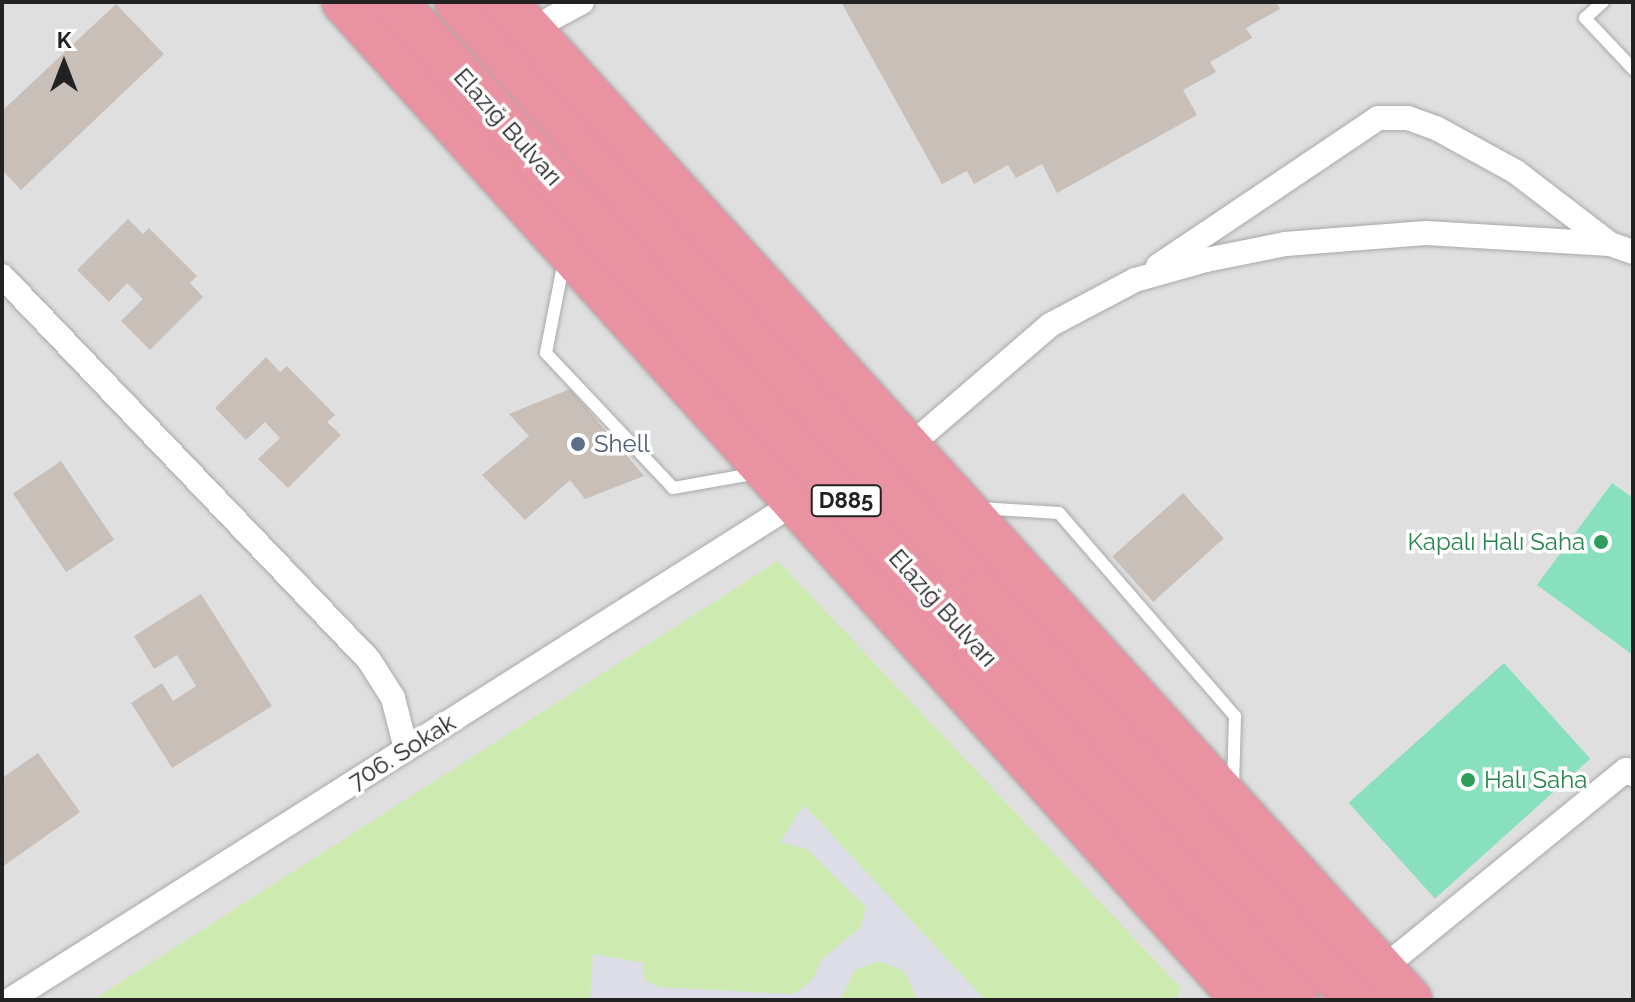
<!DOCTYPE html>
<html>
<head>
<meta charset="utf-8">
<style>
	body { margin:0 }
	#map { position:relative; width:1635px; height:1002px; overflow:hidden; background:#f2efe9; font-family:Raleway,sans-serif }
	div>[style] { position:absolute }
	.residential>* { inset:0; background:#e0dfdf; transform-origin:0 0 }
	.grass>* { inset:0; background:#cdebb0 }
	.pitch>* { inset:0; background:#88e0be; transform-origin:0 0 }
	.plaza>* { inset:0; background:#dddde8 }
	.building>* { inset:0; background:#c7bfb8; transform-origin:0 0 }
	.roads { filter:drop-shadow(0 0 2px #a9a9a9) drop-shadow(0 0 2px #a9a9a9) }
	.lane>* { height:12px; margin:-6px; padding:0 6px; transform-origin:6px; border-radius:6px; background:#fff }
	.street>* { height:24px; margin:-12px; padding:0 12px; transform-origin:12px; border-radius:12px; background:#fff }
	.highway>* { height:44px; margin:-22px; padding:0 22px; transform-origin:22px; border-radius:22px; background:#e892a2 }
	.dots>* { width:22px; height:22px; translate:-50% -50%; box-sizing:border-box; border:4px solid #fff; border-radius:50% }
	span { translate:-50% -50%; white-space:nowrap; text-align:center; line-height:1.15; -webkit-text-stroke:7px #fff; paint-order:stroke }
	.shield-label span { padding:2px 6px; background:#fff; border:2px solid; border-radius:6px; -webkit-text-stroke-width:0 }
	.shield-label { font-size:22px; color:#222; font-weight:700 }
	.street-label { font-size:24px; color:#222 }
	.service-label { font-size:24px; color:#4e5e75 }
	.left { translate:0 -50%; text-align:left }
	.leisure-label { font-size:24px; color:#27864d }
	.right { translate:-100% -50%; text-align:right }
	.frame { position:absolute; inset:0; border:4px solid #222; pointer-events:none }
	.north { position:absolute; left:24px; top:24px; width:80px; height:80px; -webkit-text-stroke:6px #fff; paint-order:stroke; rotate:0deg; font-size:22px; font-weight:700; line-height:32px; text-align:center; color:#222 }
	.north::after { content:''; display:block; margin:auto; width:28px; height:36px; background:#222; clip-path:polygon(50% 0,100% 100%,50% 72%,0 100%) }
</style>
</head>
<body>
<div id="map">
	<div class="residential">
		<div style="left:2px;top:2px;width:1631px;height:998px"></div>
	</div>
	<div class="grass">
		<div style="clip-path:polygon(778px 561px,1181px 988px,1176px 1000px,93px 1000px)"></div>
	</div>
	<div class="pitch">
		<div style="clip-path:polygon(1612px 483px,1633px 498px,1633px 655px,1537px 585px)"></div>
		<div style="left:1504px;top:663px;width:129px;height:209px;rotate:48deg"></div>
	</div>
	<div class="plaza">
		<div style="clip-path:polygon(804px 805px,985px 1000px,918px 1000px,904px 971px,879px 961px,855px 970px,840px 1000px,590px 1000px,593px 954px,644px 963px,644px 980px,659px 987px,794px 994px,812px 980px,822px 959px,861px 927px,866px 907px,807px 849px,780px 842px)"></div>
	</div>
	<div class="building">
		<div style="clip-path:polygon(841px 2px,1276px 2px,1280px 9px,1246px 28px,1252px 38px,1210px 62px,1216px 72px,1183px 90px,1197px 115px,1057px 193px,1042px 164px,1016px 178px,1008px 165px,974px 184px,967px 171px,942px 184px)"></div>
		<div style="clip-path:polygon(116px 4px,164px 54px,21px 190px,2px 170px,2px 111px)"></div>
		<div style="clip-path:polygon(128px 219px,143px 234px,149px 228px,197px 276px,190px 283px,203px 297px,150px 350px,121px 321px,143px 299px,127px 283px,109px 302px,77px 270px)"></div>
		<div style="clip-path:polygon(266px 357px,280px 372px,287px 366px,335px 415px,327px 422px,341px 435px,288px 488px,258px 459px,280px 438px,265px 422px,246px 440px,215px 408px)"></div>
		<div style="clip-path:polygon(570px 389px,644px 476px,585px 499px,570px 480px,525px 520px,482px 475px,529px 436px,509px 414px)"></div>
		<div style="left:61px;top:461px;width:95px;height:58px;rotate:56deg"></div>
		<div style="left:1183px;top:493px;width:61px;height:95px;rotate:48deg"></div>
		<div style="clip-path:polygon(201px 594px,272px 706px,172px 768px,131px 703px,162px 683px,173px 701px,196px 686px,177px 655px,154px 669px,134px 636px)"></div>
		<div style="clip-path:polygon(38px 753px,80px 812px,2px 867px,2px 778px)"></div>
	</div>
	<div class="roads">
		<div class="lane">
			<div style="left:1603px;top:2px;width:24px;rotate:138deg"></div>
			<div style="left:1585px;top:18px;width:70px;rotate:46.7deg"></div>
			<div style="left:564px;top:261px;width:94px;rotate:101.1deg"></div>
			<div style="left:546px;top:353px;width:185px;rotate:46.7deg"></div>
			<div style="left:673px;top:488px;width:86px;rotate:-10deg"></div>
			<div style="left:979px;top:508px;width:80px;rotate:3.6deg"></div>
			<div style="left:1059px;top:513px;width:269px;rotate:49.1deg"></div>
			<div style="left:1235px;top:716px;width:73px;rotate:91.6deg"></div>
		</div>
		<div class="street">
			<div style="left:530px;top:30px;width:59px;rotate:-28.3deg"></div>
			<div style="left:1158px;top:266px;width:265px;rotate:-33.9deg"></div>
			<div style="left:1378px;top:118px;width:30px"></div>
			<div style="left:1408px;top:118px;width:30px;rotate:20deg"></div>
			<div style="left:1436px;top:128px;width:91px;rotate:28.8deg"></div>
			<div style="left:1516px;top:172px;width:118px;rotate:37.5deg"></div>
			<div style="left:2px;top:276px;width:531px;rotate:46.3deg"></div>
			<div style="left:369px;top:660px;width:45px;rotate:57.7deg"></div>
			<div style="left:393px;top:698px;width:53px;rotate:75.7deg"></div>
			<div style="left:906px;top:449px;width:190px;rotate:-40.7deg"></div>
			<div style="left:1050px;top:325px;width:96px;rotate:-27.9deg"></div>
			<div style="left:1135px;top:280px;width:74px;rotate:-15.7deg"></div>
			<div style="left:1206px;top:260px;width:81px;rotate:-11.4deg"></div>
			<div style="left:1285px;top:244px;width:141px;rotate:-4.5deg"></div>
			<div style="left:1426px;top:233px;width:184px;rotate:3.4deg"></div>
			<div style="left:1610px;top:244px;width:24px;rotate:19deg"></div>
			<div style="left:1382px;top:969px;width:315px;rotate:-39.2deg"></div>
			<div style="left:1626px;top:770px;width:8px;rotate:30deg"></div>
			<div style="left:10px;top:1000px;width:927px;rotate:-32.35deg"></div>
		</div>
		<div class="highway">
			<div style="left:344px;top:2px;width:1344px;rotate:47.96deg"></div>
			<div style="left:395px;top:2px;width:1345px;rotate:47.89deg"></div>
			<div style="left:457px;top:2px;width:791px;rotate:48.33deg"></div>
			<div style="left:983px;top:593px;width:552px;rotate:47.5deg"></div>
			<div style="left:505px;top:2px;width:1347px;rotate:47.8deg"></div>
		</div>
	</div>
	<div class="dots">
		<div style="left:578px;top:444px;background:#5c6f8a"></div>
		<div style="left:1601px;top:542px;background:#2e9e5b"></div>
		<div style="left:1468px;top:780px;background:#2e9e5b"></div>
	</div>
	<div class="shield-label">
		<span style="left:846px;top:501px">D885</span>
	</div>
	<div class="street-label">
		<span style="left:508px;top:127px;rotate:48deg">Elazığ Bulvarı</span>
		<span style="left:943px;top:608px;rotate:48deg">Elazığ Bulvarı</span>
		<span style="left:402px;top:752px;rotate:-32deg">706. Sokak</span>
	</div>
	<div class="service-label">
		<span class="left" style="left:594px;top:444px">Shell</span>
	</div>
	<div class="leisure-label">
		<span class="right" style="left:1585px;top:542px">Kapalı Halı Saha</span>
		<span class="left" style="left:1484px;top:780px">Halı Saha</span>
	</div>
	<div class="frame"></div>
	<div class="north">K</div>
</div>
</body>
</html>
